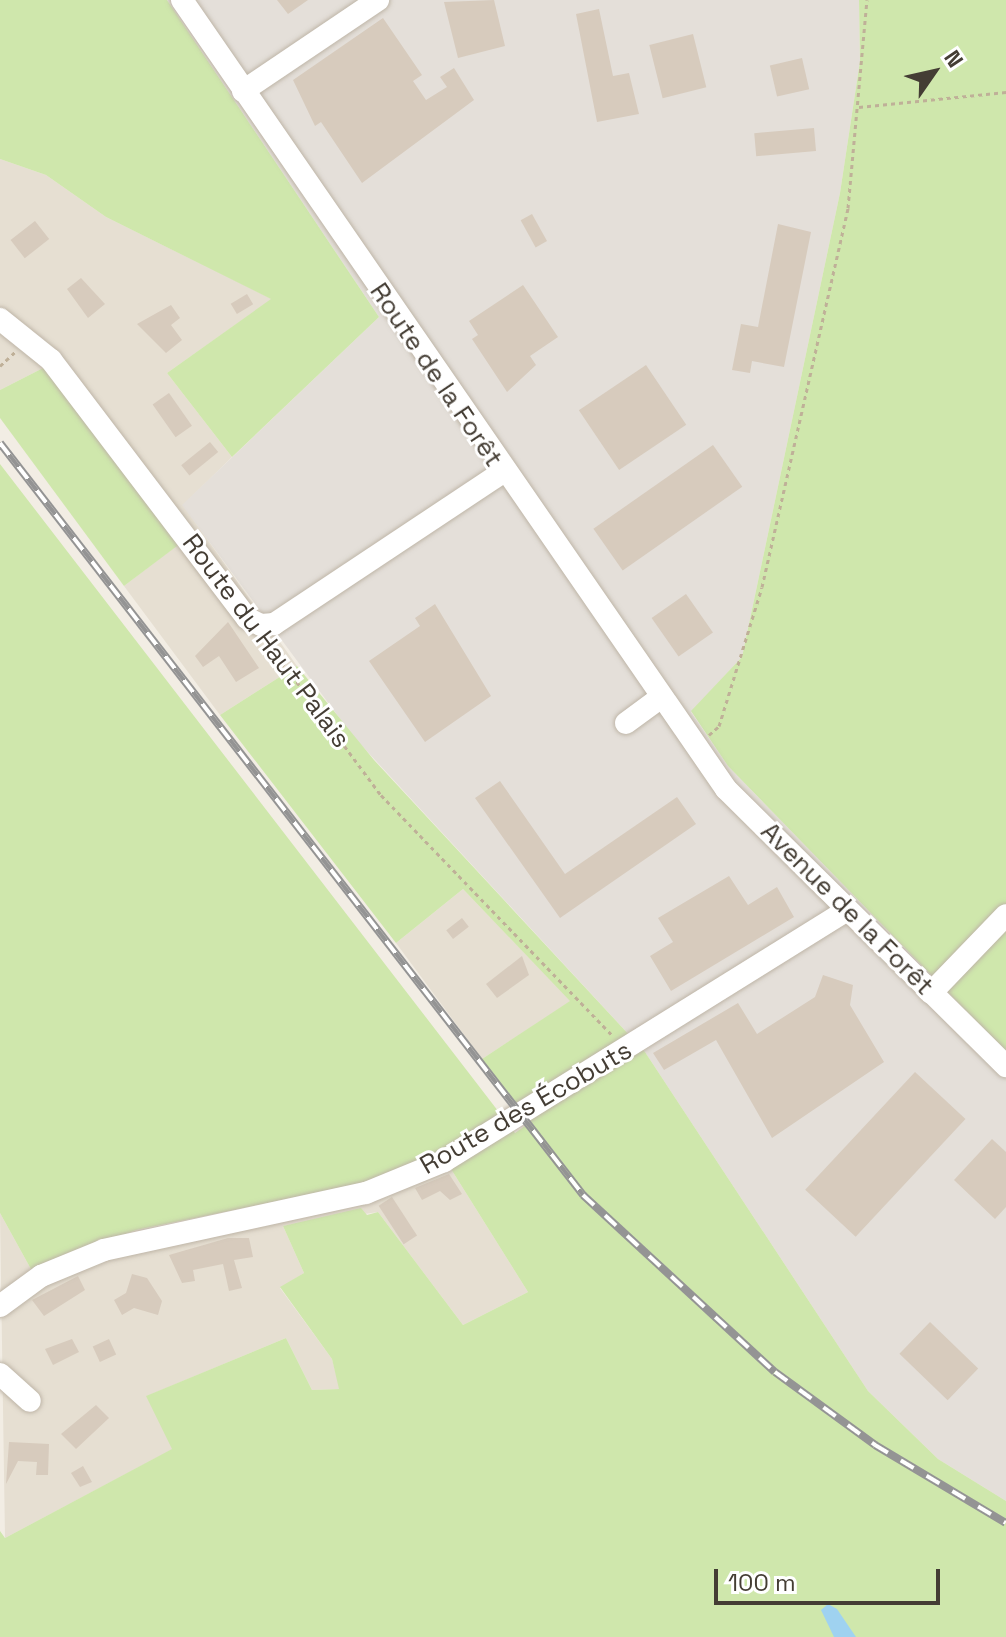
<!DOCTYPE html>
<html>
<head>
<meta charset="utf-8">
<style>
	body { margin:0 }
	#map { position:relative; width:1006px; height:1637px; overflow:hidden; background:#f2ede4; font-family:"Space Grotesk",sans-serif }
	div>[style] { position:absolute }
	.residential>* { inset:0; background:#e6dfd2 }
	.industrial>* { inset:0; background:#e4dfd9 }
	.green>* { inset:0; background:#cfe7ac }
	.water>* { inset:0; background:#9fd2f0 }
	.building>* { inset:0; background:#d7cbbd; transform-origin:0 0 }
	.path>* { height:3px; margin-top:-1.5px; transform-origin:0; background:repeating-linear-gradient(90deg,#bfb098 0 4px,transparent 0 8px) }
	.roads { filter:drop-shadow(0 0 2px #beb5a7) drop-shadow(0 0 2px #beb5a7) }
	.minor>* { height:22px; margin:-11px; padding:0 11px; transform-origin:11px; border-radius:11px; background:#fff }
	.rail>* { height:8px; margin-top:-4px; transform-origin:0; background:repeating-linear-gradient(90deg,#fff 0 15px,#949494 0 30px); box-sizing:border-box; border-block:2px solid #949494 }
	span { translate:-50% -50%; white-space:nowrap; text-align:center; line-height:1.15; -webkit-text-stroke:6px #fff; paint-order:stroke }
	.street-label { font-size:26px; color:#443d34 }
	.north { position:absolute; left:894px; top:32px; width:80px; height:80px; -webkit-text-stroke:6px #fff; paint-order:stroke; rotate:56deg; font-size:22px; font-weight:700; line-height:32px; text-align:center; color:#443d34 }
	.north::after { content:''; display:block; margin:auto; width:28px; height:36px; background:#443d34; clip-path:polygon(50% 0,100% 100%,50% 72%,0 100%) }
	.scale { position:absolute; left:714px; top:1569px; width:226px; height:36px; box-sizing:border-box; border:4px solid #443d34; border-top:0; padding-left:10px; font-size:24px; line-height:28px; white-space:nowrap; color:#443d34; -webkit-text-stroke:6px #fff; paint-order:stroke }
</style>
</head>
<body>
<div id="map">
	<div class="residential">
		<div style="clip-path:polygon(0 159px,46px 175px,106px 217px,272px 299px,167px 373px,232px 457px,183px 505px,297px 666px,220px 715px,124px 586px,180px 543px,47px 366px,0 390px)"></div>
		<div style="clip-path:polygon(463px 889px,571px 1001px,482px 1059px,396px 943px)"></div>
		<div style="clip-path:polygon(441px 1153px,528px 1292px,463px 1325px,378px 1212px,283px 1226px,304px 1273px,280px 1288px,332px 1359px,340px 1389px,312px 1390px,286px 1338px,147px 1396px,173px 1449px,5px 1538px,0 1213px,32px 1271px,136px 1230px,244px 1211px)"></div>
	</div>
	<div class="industrial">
		<div style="clip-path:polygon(167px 0,859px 0,860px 61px,840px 193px,742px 657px,691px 712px,728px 766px,1006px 1052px,1006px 1501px,938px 1459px,868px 1391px,645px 1052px,352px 735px,182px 505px,379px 317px)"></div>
	</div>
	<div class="green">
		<div style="clip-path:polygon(0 0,167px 0,379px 317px,232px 457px,167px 373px,271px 299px,106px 217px,46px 175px,0 159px)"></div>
		<div style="clip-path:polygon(859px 0,1006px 0,1006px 1052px,728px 766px,691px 711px,742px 657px,840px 193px,860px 61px)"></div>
		<div style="clip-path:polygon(47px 366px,181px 543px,124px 586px,0 418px,0 390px)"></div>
		<div style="clip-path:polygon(0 464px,515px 1133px,529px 1123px,482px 1059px,570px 1001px,463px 889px,396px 943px,220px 715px,297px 666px,374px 760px,645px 1052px,868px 1391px,938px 1459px,1006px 1501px,1006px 1637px,0 1637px,0 1531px,5px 1538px,172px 1449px,146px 1396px,286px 1338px,312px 1390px,339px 1389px,332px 1359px,280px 1287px,304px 1273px,283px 1226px,361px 1208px,367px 1215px,378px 1212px,463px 1325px,528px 1292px,441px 1153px,390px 1178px,136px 1230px,32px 1271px,0 1213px)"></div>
	</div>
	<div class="water">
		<div style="clip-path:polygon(828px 1604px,837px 1609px,856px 1637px,834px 1637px,821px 1610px)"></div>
	</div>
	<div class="building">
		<div style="clip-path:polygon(277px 0,308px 0,288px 14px)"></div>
		<div style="clip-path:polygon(494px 0,505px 46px,458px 58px,444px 2px)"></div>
		<div style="clip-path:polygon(599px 9px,613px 76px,629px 73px,639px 114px,597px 122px,576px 14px)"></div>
		<div style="clip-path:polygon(383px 18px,422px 75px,413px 81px,426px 100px,447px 87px,440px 77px,454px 68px,474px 100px,362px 183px,321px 122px,315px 126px,293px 80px)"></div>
		<div style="left:693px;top:34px;width:55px;height:45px;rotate:76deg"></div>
		<div style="left:802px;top:58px;width:32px;height:33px;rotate:77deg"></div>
		<div style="left:814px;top:128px;width:23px;height:60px;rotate:85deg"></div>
		<div style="left:532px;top:214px;width:31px;height:13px;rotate:61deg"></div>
		<div style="left:35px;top:221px;width:23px;height:31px;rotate:52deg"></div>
		<div style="clip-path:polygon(778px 224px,811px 232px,784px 367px,752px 361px,750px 373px,732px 370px,741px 324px,758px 327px)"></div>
		<div style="clip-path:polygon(81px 278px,105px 304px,88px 318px,67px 289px)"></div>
		<div style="clip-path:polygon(523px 285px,558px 337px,530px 356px,536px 365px,507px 392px,472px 339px,478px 335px,469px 321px)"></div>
		<div style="left:247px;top:294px;width:12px;height:19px;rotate:59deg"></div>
		<div style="clip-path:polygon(171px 305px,180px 318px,171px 325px,182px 340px,166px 353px,137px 324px)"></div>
		<div style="left:646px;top:365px;width:72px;height:81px;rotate:56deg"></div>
		<div style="left:169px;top:393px;width:40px;height:20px;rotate:55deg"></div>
		<div style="left:210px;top:442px;width:13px;height:37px;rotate:51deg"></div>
		<div style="left:713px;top:445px;width:51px;height:146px;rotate:55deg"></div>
		<div style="left:686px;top:594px;width:47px;height:42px;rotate:55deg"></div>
		<div style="clip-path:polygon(435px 604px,491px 696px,425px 742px,369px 661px,420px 626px,415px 618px)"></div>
		<div style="clip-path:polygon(228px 622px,259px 668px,236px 682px,219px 656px,203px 667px,195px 656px)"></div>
		<div style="clip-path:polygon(500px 781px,565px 874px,677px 797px,696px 824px,560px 918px,475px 798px)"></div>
		<div style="clip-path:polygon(729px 876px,748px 905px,777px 887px,794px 917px,671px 991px,650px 956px,673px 942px,658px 918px)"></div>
		<div style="left:462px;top:918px;width:11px;height:20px;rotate:52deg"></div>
		<div style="clip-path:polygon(522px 956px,529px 975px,497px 998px,486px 984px)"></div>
		<div style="clip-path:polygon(823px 975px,853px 985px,850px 1005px,884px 1062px,772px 1138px,716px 1040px,664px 1070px,653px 1053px,738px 1003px,757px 1034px,815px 997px)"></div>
		<div style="left:915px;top:1072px;width:69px;height:161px;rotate:43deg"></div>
		<div style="clip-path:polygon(992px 1139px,1006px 1152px,1006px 1207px,995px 1219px,954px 1180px)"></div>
		<div style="clip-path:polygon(449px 1174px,462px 1194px,450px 1200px,440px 1191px,422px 1200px,415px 1188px)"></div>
		<div style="left:392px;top:1197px;width:46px;height:16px;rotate:57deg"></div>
		<div style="clip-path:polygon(228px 1238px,249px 1238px,253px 1257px,234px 1260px,242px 1288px,229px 1291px,223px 1264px,193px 1270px,195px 1281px,182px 1283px,169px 1255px)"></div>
		<div style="clip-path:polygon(132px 1274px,147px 1278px,162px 1301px,158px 1315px,134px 1308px,122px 1315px,114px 1300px,126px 1293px)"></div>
		<div style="clip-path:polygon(78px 1276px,85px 1290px,44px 1316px,32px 1300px)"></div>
		<div style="left:930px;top:1322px;width:67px;height:44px;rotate:44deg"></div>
		<div style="clip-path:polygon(72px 1339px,79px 1352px,53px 1365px,45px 1349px)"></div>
		<div style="left:109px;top:1339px;width:17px;height:18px;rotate:65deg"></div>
		<div style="clip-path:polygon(96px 1405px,109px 1418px,76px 1449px,61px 1434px)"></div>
		<div style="clip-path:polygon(9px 1442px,49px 1444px,48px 1475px,36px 1475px,37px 1462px,18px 1461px,6px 1484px)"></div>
		<div style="clip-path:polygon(83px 1466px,92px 1482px,80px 1487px,71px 1473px)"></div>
	</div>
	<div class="path">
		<div style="left:859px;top:107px;width:148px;rotate:-5.8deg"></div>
		<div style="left:0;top:366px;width:21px;rotate:-43deg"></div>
		<div style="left:268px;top:643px;width:189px;rotate:53.4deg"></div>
		<div style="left:381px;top:795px;width:335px;rotate:46.1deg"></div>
		<div style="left:709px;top:735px;width:13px;rotate:-42deg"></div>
		<div style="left:719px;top:726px;width:145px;rotate:-72.8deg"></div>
		<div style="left:762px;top:587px;width:389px;rotate:-77.2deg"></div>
		<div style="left:848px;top:208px;width:209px;rotate:-84.8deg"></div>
	</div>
	<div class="roads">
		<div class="minor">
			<div style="left:182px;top:0;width:958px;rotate:55.41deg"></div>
			<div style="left:726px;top:789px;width:394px;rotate:44.7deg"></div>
			<div style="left:243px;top:91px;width:163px;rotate:-34deg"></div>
			<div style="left:0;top:319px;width:65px;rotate:38.8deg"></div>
			<div style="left:51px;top:360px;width:324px;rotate:52.8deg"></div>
			<div style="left:247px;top:618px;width:16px;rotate:27deg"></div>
			<div style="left:261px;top:625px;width:13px;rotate:-4deg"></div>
			<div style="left:274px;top:624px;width:275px;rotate:-33.6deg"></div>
			<div style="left:626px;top:723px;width:42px;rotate:-36.3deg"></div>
			<div style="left:931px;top:993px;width:108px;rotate:-46.1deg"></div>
			<div style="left:0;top:1306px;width:51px;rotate:-36.2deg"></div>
			<div style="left:41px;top:1276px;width:68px;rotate:-22.4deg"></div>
			<div style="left:104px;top:1250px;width:268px;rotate:-12.3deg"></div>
			<div style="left:366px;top:1193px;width:84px;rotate:-22.3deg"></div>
			<div style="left:444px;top:1161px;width:473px;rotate:-31.9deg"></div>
			<div style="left:0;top:1374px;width:40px;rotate:42deg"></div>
		</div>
	</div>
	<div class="rail">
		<div style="left:0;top:443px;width:952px;rotate:52.21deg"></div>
		<div style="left:583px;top:1195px;width:261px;rotate:42.7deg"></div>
		<div style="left:775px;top:1372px;width:124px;rotate:36.1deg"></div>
		<div style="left:875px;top:1445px;width:152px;rotate:30.8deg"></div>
	</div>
	<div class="street-label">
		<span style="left:436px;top:375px;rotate:56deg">Route de la Forêt</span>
		<span style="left:266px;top:641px;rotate:53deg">Route du Haut Palais</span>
		<span style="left:847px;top:909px;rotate:45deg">Avenue de la Forêt</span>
		<span style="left:526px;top:1108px;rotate:-30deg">Route des Écobuts</span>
	</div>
	<div class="north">N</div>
	<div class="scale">100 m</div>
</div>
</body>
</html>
